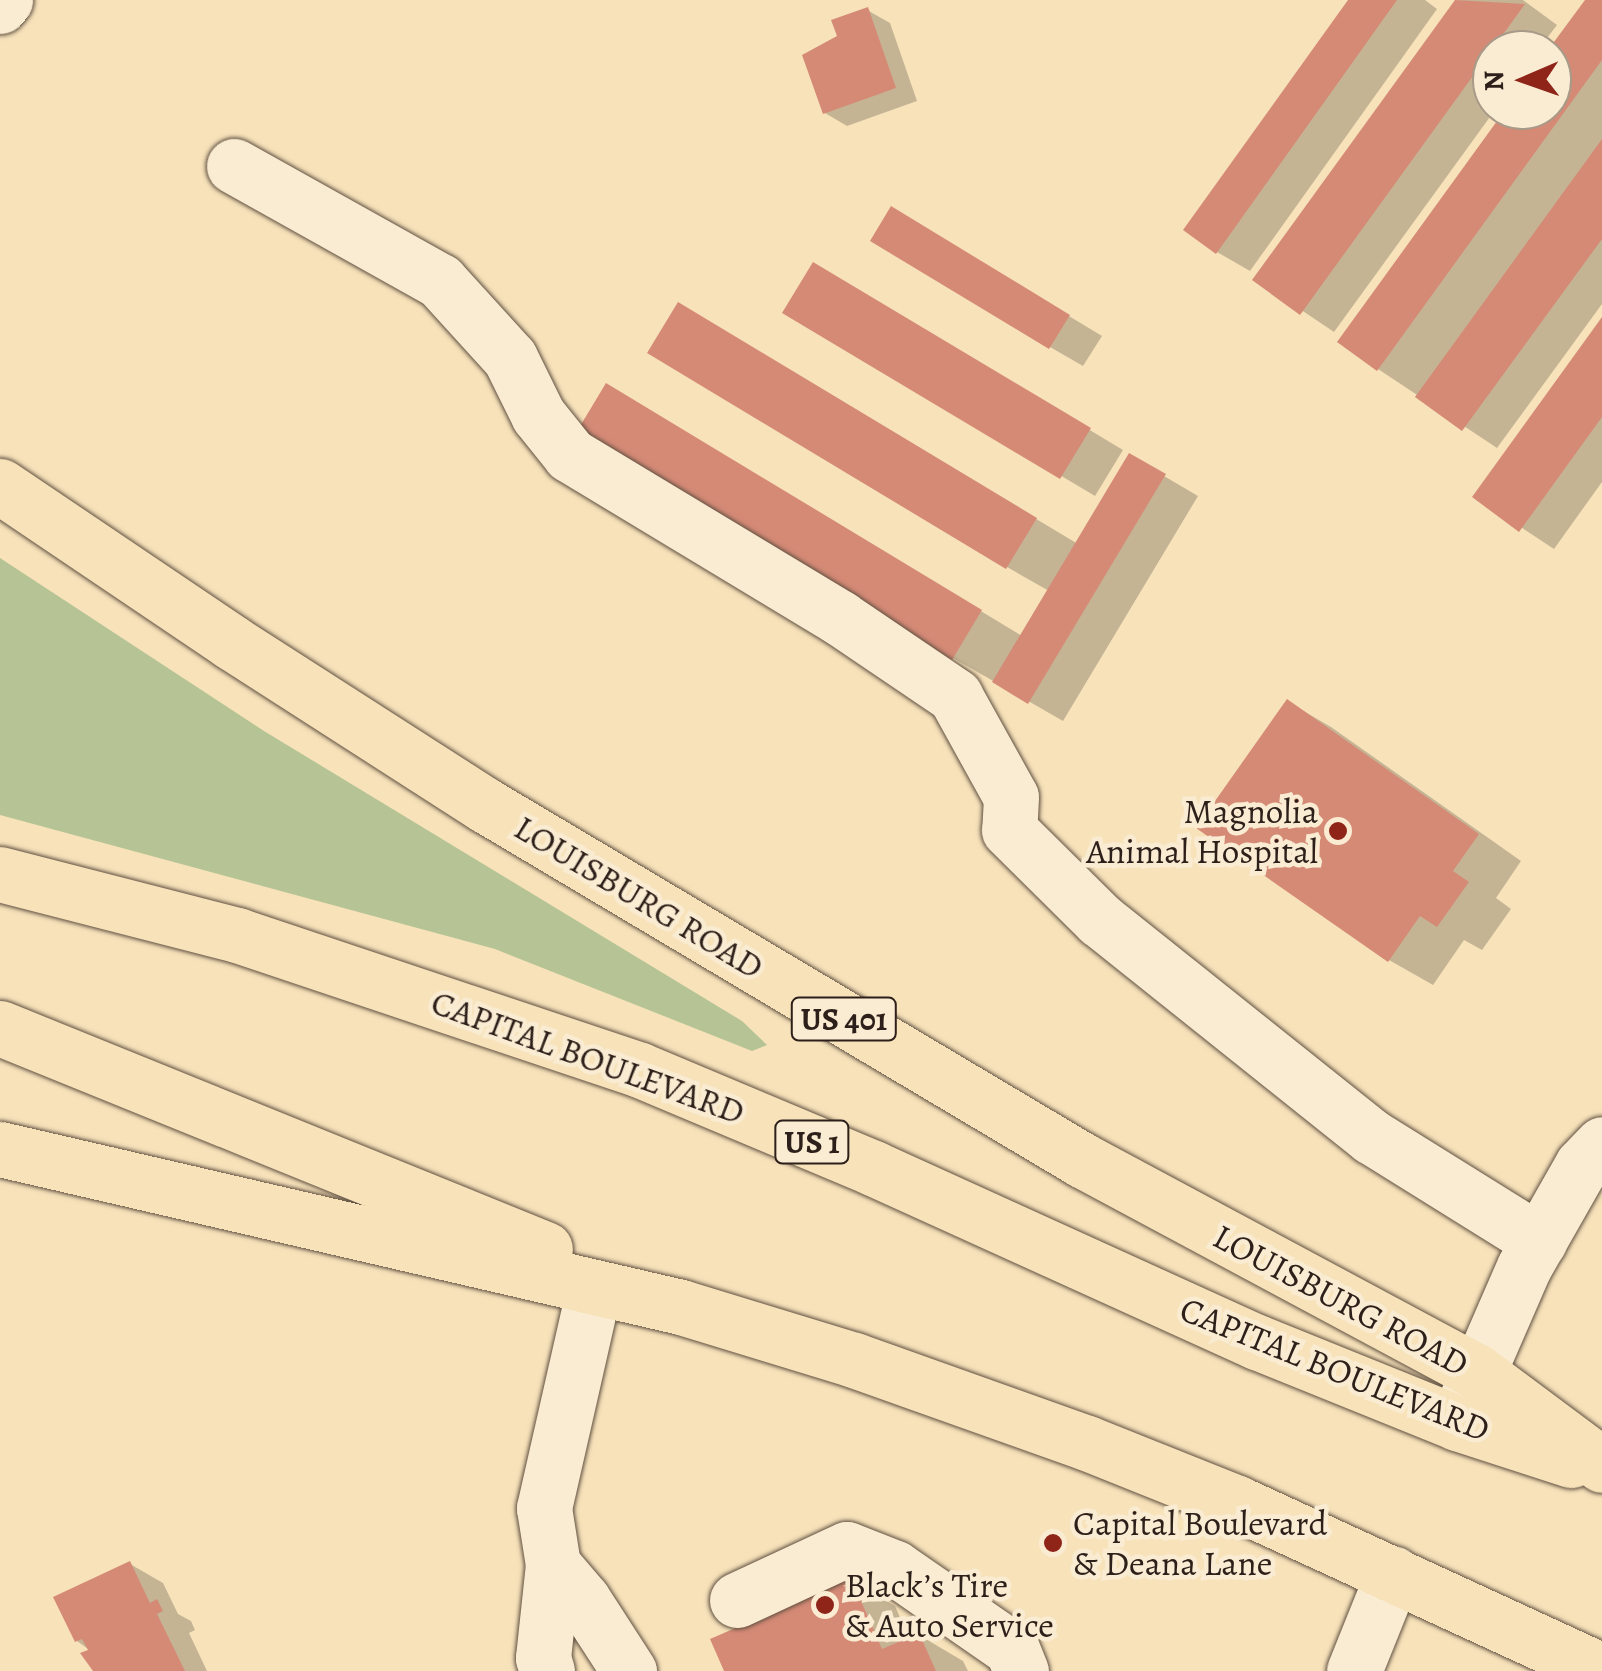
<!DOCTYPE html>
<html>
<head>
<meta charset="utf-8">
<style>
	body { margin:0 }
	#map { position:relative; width:1602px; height:1671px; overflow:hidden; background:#f7e2ba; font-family:Alegreya,serif }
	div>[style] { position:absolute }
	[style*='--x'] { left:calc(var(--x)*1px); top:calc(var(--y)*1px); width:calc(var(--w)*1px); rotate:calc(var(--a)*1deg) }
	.green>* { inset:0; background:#b6c495 }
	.shadow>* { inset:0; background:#0003 }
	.building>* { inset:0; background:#d58a76 }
	.roads { filter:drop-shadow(0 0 2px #605041) drop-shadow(0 0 2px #605041) }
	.minor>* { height:55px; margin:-27.5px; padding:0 27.5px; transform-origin:27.5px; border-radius:27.5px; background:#faecd2 }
	.highway>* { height:55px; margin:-27.5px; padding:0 27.5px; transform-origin:27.5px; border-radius:27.5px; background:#f7e2ba }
	.dots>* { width:28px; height:28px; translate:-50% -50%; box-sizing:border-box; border:5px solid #faecd2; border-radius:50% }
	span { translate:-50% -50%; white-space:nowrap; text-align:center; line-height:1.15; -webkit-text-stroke:9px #faecd2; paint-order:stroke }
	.shield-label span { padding:2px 8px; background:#faecd2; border:2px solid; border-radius:8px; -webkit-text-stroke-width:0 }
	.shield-label { font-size:32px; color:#2d1f19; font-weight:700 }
	.poi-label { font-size:35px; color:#2d1f19 }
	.right { translate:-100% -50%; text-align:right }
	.left { translate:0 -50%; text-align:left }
	.street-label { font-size:35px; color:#2d1f19 }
	.north { position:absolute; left:1472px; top:30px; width:100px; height:100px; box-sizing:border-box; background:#faecd2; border:2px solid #a89a88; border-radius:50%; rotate:268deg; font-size:28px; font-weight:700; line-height:40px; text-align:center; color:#2d1f19 }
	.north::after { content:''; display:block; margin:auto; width:35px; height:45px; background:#8f2418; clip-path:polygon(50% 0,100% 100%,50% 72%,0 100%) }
</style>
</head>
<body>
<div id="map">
	<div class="green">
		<div style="clip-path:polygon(0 558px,264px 731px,742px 1021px,767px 1045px,752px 1051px,495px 949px,0 815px)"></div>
	</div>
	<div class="shadow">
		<div style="clip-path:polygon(1351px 0,1425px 0,1437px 9px,1250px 271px,1217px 252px)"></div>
		<div style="clip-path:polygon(1458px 0,1523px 0,1557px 25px,1538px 50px,1492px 50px,1495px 110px,1334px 332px,1255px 279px)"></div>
		<div style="clip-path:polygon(1588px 0,1602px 0,1602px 304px,1497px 448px,1378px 369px,1508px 110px,1552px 110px,1551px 50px)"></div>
		<div style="clip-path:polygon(867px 10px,890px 23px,917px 101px,847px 126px,825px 113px,840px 37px)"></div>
		<div style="clip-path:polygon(925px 229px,1102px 336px,1083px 366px,1050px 347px)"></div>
		<div style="clip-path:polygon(847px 284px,1123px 450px,1095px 496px,786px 312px)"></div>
		<div style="clip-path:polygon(1602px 321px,1602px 482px,1554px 549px,1475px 497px)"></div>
		<div style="clip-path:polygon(722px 331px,1078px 544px,1130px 456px,1198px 496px,1063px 721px,953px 658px,650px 411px,1022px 636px,1049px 591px,1007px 567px)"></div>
		<div style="clip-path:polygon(1288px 702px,1331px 727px,1521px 861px,1496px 898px,1511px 909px,1482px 950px,1464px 940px,1433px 985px,1389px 960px)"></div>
		<div style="clip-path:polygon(130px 1564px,163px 1583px,178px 1614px,191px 1621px,195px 1630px,189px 1633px,207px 1671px,96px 1671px,91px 1651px,77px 1641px)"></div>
		<div style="clip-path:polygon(851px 1581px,895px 1606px,910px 1640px,919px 1635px,963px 1661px,968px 1671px,726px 1671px)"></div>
	</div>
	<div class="building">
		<div style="clip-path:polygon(1348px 0,1397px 0,1216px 254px,1183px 230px)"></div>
		<div style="clip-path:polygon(1455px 0,1525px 4px,1300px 315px,1252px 280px)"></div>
		<div style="clip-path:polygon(1585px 0,1602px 0,1602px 60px,1377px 371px,1337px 342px,1505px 110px,1552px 110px,1552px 50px,1548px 50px)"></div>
		<div style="clip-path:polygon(868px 7px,896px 88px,823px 114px,802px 55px,837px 36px,831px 20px)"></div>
		<div style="clip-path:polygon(1602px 139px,1602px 239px,1462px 431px,1415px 397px)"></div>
		<div style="clip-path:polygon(891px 206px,1070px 315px,1049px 349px,870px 241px)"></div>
		<div style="clip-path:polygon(813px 262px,1091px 428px,1060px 479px,782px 313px)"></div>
		<div style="clip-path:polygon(678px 302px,1037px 518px,1006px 569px,647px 353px)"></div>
		<div style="clip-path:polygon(1602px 317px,1602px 417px,1519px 532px,1472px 497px)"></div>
		<div style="clip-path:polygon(606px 383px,982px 610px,952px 660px,576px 433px)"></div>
		<div style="clip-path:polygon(1129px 453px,1166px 474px,1028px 704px,992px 682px)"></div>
		<div style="clip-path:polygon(1287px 699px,1479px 834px,1453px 871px,1469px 882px,1437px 927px,1420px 916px,1388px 962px,1196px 828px)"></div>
		<div style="clip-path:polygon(130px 1561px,150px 1603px,157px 1599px,163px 1611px,157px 1614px,185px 1671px,93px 1671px,80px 1653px,88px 1650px,82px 1639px,75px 1642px,53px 1597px)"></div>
		<div style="clip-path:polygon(851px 1578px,882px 1649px,919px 1633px,936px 1671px,724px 1671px,710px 1639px)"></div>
	</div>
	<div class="roads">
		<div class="minor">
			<div style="--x:0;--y:6;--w:8;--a:-50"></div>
			<div style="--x:234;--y:166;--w:236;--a:29.2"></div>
			<div style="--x:440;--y:281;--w:104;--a:47.7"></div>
			<div style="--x:510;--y:358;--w:64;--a:63.8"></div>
			<div style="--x:538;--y:415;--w:51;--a:51.3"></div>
			<div style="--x:570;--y:455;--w:315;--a:31.1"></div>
			<div style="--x:840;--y:618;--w:139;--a:34.1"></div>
			<div style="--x:955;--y:696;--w:115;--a:61"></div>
			<div style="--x:1011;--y:797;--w:33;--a:93"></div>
			<div style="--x:1009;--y:830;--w:128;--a:44.7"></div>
			<div style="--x:1100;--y:920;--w:348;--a:38.6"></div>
			<div style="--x:1372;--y:1137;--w:197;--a:31.9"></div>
			<div style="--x:594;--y:1288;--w:226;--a:102.8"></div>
			<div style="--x:544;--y:1508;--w:58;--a:81"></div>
			<div style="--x:553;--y:1565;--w:46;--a:49.4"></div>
			<div style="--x:583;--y:1600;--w:85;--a:57.1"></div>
			<div style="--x:1460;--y:1414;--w:160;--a:-66.5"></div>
			<div style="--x:1524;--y:1267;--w:117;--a:-60.4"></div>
			<div style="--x:1582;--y:1165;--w:29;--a:-46"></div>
			<div style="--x:737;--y:1600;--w:121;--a:-24.9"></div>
			<div style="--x:847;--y:1549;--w:52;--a:21.6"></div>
			<div style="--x:895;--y:1568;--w:142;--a:34.7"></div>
			<div style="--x:1012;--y:1649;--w:24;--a:68"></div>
			<div style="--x:547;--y:1671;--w:14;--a:-107"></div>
			<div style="--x:543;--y:1658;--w:94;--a:-83.9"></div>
			<div style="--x:1354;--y:1671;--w:105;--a:-68.1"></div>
		</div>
		<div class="highway">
			<div style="--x:0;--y:486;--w:279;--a:34"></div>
			<div style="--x:231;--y:642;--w:302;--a:32.7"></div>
			<div style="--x:485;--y:805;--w:695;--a:30.74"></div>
			<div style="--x:1082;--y:1160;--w:447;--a:28.2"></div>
			<div style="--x:1476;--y:1371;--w:157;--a:36.7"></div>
			<div style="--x:0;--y:874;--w:245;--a:14.4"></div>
			<div style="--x:237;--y:935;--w:425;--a:18.5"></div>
			<div style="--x:640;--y:1070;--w:253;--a:22.8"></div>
			<div style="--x:873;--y:1168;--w:422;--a:24.4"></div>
			<div style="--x:1257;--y:1342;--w:216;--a:22"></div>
			<div style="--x:1457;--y:1423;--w:120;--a:18"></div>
			<div style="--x:0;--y:1028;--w:588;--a:22.07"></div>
			<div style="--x:0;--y:1149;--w:699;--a:13.06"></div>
			<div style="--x:681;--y:1307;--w:181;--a:17"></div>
			<div style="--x:854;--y:1360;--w:247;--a:19.6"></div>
			<div style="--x:1087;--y:1443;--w:162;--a:21.8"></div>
			<div style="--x:1237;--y:1503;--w:402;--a:24.7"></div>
		</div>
	</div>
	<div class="dots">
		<div style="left:1338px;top:831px;background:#8f2418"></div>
		<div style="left:1053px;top:1543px;background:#8f2418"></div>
		<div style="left:825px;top:1605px;background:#8f2418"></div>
	</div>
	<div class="shield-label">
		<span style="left:844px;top:1019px">US 401</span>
		<span style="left:812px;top:1142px">US 1</span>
	</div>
	<div class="poi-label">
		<span class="right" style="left:1318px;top:831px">Magnolia<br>Animal Hospital</span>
		<span class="left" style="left:1073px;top:1543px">Capital Boulevard<br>&amp; Deana Lane</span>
		<span class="left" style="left:845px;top:1605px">Black’s Tire<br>&amp; Auto Service</span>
	</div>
	<div class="street-label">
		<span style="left:639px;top:897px;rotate:31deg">LOUISBURG ROAD</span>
		<span style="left:588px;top:1057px;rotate:20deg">CAPITAL BOULEVARD</span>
		<span style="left:1341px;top:1300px;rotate:28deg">LOUISBURG ROAD</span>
		<span style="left:1335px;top:1369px;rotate:22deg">CAPITAL BOULEVARD</span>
	</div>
	<div class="north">N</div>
</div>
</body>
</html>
